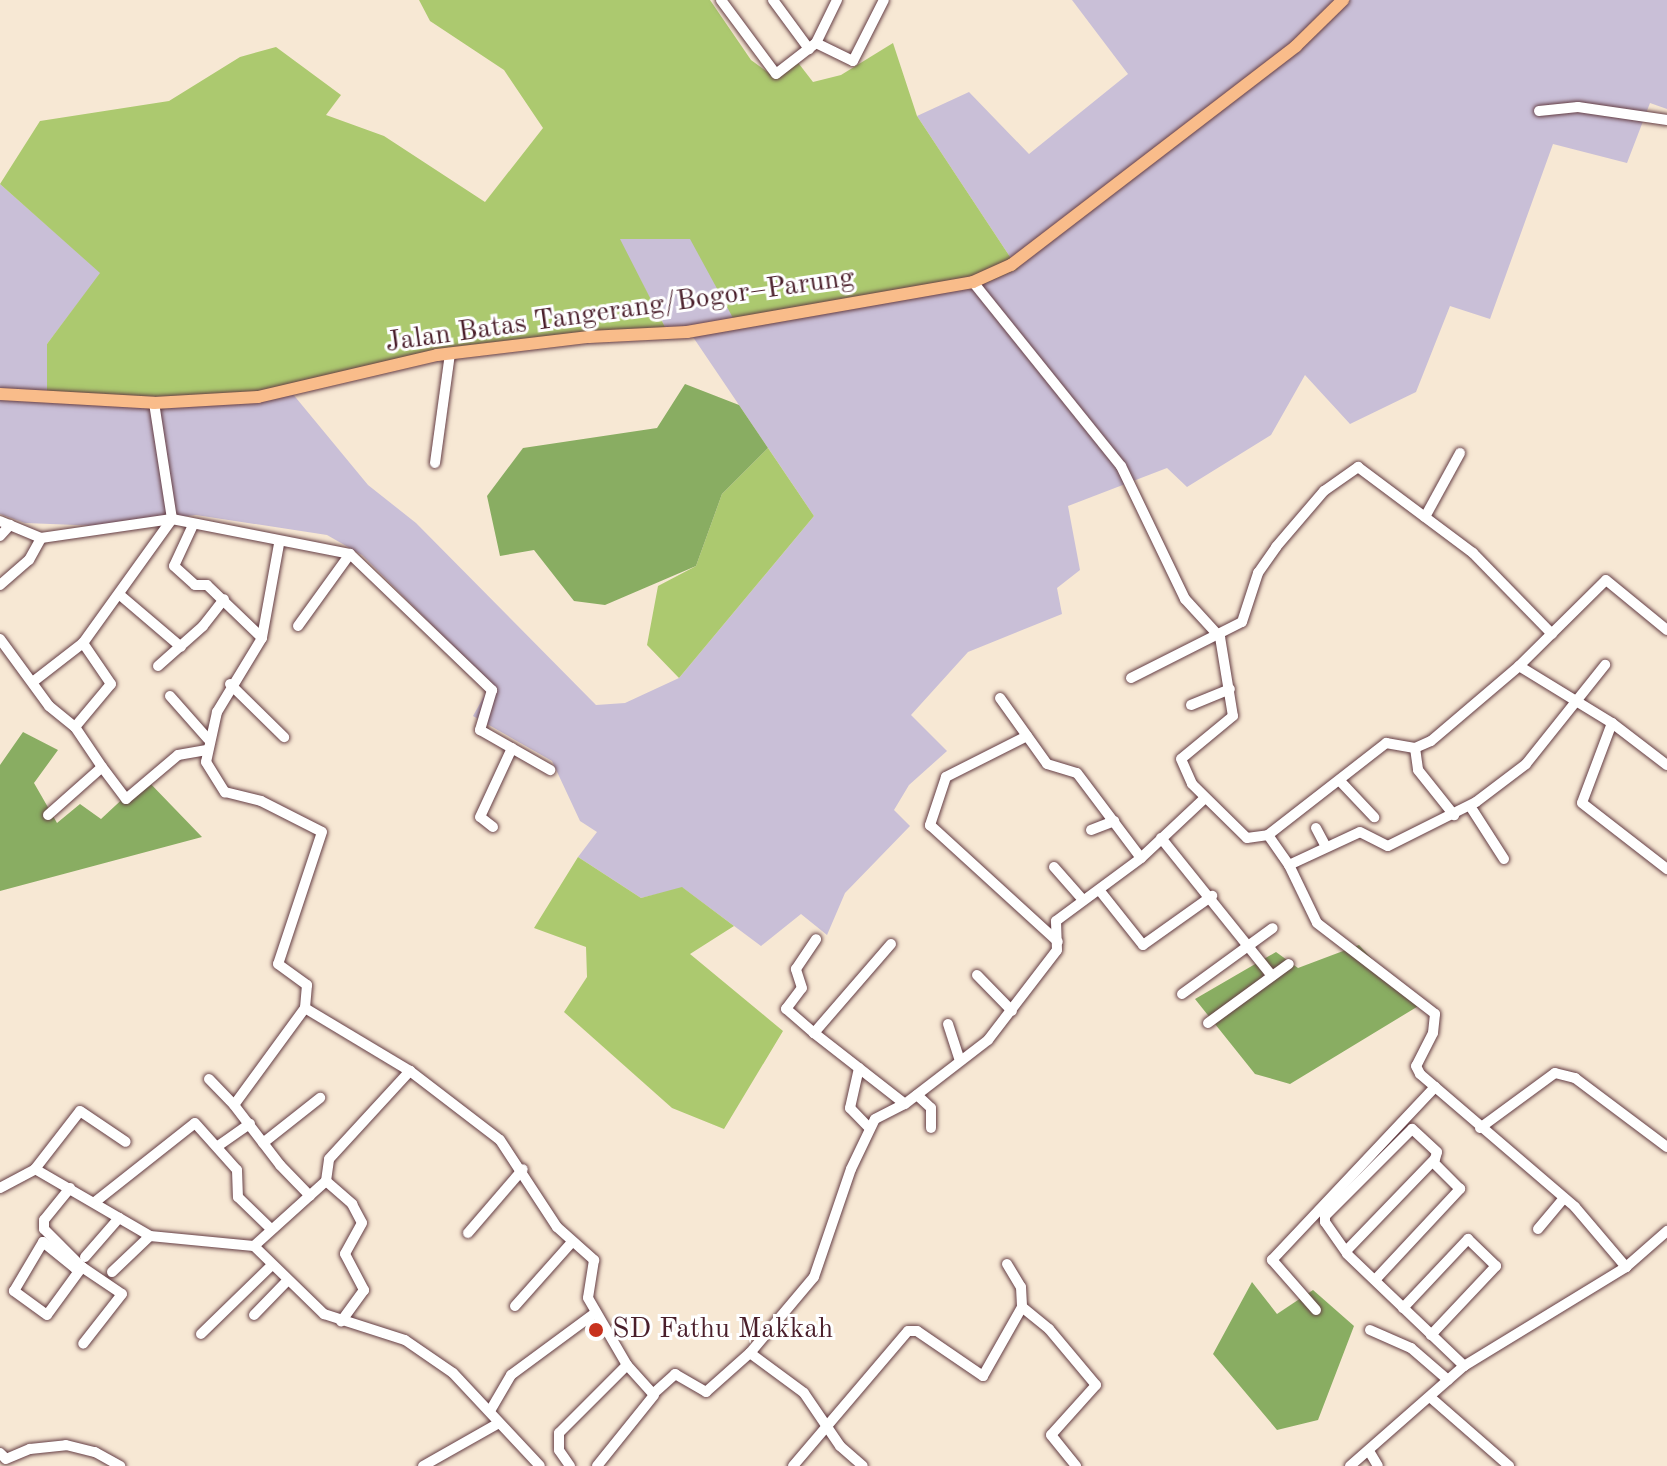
<!DOCTYPE html>
<html>
<head>
<meta charset="utf-8">
<style>
	body { margin:0 }
	#map { position:relative; width:1667px; height:1466px; overflow:hidden; background:#f7e8d4; font-family:"Old Standard TT",serif }
	div>[style] { position:absolute }
	[style*='--x'] { left:calc(var(--x)*1px); top:calc(var(--y)*1px); width:calc(var(--w)*1px); rotate:calc(var(--a)*1deg) }
	.industrial>* { inset:0; background:#c9bfd7 }
	.green>* { inset:0; background:#acc96f }
	.forest>* { inset:0; background:#89ad62 }
	.roads { filter:drop-shadow(0 0 2px #643d44) drop-shadow(0 0 2px #643d44) }
	.minor>* { height:10px; margin:-5px; padding:0 5px; transform-origin:5px; border-radius:5px; background:#fff }
	.major>* { height:12px; margin:-6px; padding:0 6px; transform-origin:6px; border-radius:6px; background:#f9bc8a }
	.dots>* { width:22px; height:22px; translate:-50% -50%; box-sizing:border-box; border:4px solid #fff; border-radius:50% }
	span { translate:-50% -50%; white-space:nowrap; text-align:center; line-height:1.15; -webkit-text-stroke:6px #fff; paint-order:stroke }
	.street-label { font-size:28px; color:#4a1f2b }
	.poi-label { font-size:28px; color:#4a1f2b }
	.left { translate:0 -50%; text-align:left }
</style>
</head>
<body>
<div id="map">
	<div class="industrial">
		<div style="clip-path:polygon(1072px 0,1667px 0,1667px 109px,1650px 103px,1627px 163px,1553px 144px,1490px 319px,1450px 306px,1416px 392px,1350px 424px,1305px 375px,1271px 435px,1187px 487px,1167px 468px,1068px 506px,1080px 570px,1057px 588px,1062px 614px,968px 652px,911px 715px,947px 751px,909px 785px,894px 810px,910px 826px,845px 893px,827px 935px,801px 914px,761px 946px,683px 888px,641px 898px,578px 857px,597px 832px,580px 821px,552px 761px,473px 716px,491px 684px,362px 555px,327px 535px,196px 515px,102px 526px,25px 523px,0 514px,0 184px,101px 273px,47px 344px,292px 393px,368px 485px,416px 523px,596px 705px,625px 703px,679px 678px,814px 516px,693px 337px,666px 329px,619px 239px,690px 239px,1018px 269px,917px 116px,969px 92px,1029px 154px,1128px 74px)"></div>
	</div>
	<div class="green">
		<div style="clip-path:polygon(419px 0,710px 0,751px 60px,773px 76px,796px 60px,813px 82px,841px 75px,893px 43px,917px 116px,1018px 269px,979px 286px,739px 329px,690px 239px,620px 239px,666px 329px,394px 361px,211px 404px,47px 400px,47px 344px,100px 273px,0 184px,40px 121px,169px 101px,240px 57px,276px 47px,341px 95px,326px 115px,384px 136px,485px 202px,543px 128px,504px 70px,430px 21px)"></div>
		<div style="clip-path:polygon(768px 448px,814px 516px,679px 678px,647px 645px,658px 586px,696px 566px,722px 494px)"></div>
		<div style="clip-path:polygon(578px 857px,641px 898px,682px 887px,734px 926px,690px 954px,783px 1031px,724px 1129px,672px 1108px,564px 1012px,587px 977px,586px 947px,534px 928px)"></div>
	</div>
	<div class="forest">
		<div style="clip-path:polygon(685px 384px,739px 405px,768px 448px,722px 494px,696px 566px,605px 605px,574px 601px,534px 550px,500px 556px,487px 496px,523px 448px,657px 428px)"></div>
		<div style="clip-path:polygon(23px 732px,58px 750px,34px 783px,57px 823px,80px 804px,101px 819px,145px 778px,202px 837px,0 891px,0 765px)"></div>
		<div style="clip-path:polygon(1359px 945px,1387px 975px,1425px 1002px,1290px 1084px,1255px 1074px,1195px 999px,1276px 952px,1298px 968px)"></div>
		<div style="clip-path:polygon(1252px 1282px,1277px 1314px,1313px 1290px,1354px 1326px,1318px 1420px,1277px 1430px,1213px 1354px)"></div>
	</div>
	<div class="roads">
		<div class="minor">
			<div style="--x:721;--y:0;--w:92;--a:53.4"></div>
			<div style="--x:776;--y:74;--w:51;--a:-37.8"></div>
			<div style="--x:816;--y:43;--w:41;--a:25.9"></div>
			<div style="--x:853;--y:61;--w:68;--a:-63.1"></div>
			<div style="--x:773;--y:0;--w:61;--a:53.7"></div>
			<div style="--x:816;--y:43;--w:48;--a:-64"></div>
			<div style="--x:1539;--y:111;--w:39;--a:-6"></div>
			<div style="--x:1578;--y:107;--w:90;--a:8.3"></div>
			<div style="--x:973;--y:282;--w:236;--a:51.2"></div>
			<div style="--x:1121;--y:466;--w:148;--a:64.3"></div>
			<div style="--x:1185;--y:599;--w:52;--a:47.4"></div>
			<div style="--x:1220;--y:637;--w:80;--a:80.7"></div>
			<div style="--x:1233;--y:716;--w:67;--a:140.4"></div>
			<div style="--x:1181;--y:759;--w:27;--a:66"></div>
			<div style="--x:1192;--y:784;--w:77;--a:44.5"></div>
			<div style="--x:1247;--y:838;--w:21;--a:-8"></div>
			<div style="--x:1268;--y:835;--w:150;--a:-37.9"></div>
			<div style="--x:1386;--y:743;--w:29;--a:10"></div>
			<div style="--x:1415;--y:748;--w:17;--a:-24"></div>
			<div style="--x:1431;--y:741;--w:116;--a:-40.4"></div>
			<div style="--x:1519;--y:666;--w:122;--a:-44.7"></div>
			<div style="--x:1606;--y:580;--w:79;--a:39.3"></div>
			<div style="--x:435;--y:463;--w:111;--a:-82.2"></div>
			<div style="--x:1425;--y:517;--w:73;--a:-61.3"></div>
			<div style="--x:0;--y:521;--w:44;--a:22.5"></div>
			<div style="--x:41;--y:538;--w:132;--a:-8.3"></div>
			<div style="--x:172;--y:519;--w:181;--a:11.1"></div>
			<div style="--x:350;--y:554;--w:197;--a:43.8"></div>
			<div style="--x:492;--y:690;--w:42;--a:106.7"></div>
			<div style="--x:480;--y:730;--w:81;--a:29.7"></div>
			<div style="--x:193;--y:525;--w:45;--a:114.9"></div>
			<div style="--x:174;--y:566;--w:28;--a:42"></div>
			<div style="--x:195;--y:585;--w:12;--a:0"></div>
			<div style="--x:207;--y:585;--w:76;--a:43.9"></div>
			<div style="--x:0;--y:536;--w:15;--a:-48"></div>
			<div style="--x:279;--y:544;--w:96;--a:100.3"></div>
			<div style="--x:262;--y:638;--w:87;--a:121.3"></div>
			<div style="--x:217;--y:712;--w:51;--a:102.4"></div>
			<div style="--x:206;--y:762;--w:36;--a:58"></div>
			<div style="--x:225;--y:792;--w:37;--a:14"></div>
			<div style="--x:261;--y:801;--w:68;--a:26.9"></div>
			<div style="--x:322;--y:832;--w:139;--a:108.4"></div>
			<div style="--x:278;--y:964;--w:36;--a:36"></div>
			<div style="--x:307;--y:985;--w:23;--a:95"></div>
			<div style="--x:305;--y:1008;--w:120;--a:126.2"></div>
			<div style="--x:234;--y:1105;--w:76;--a:52.5"></div>
			<div style="--x:280;--y:1165;--w:43;--a:45.9"></div>
			<div style="--x:0;--y:585;--w:38;--a:-41"></div>
			<div style="--x:29;--y:560;--w:25;--a:-61"></div>
			<div style="--x:120;--y:595;--w:80;--a:40.4"></div>
			<div style="--x:298;--y:626;--w:89;--a:-54.2"></div>
			<div style="--x:0;--y:639;--w:83;--a:53.8"></div>
			<div style="--x:49;--y:706;--w:33;--a:39"></div>
			<div style="--x:158;--y:666;--w:60;--a:-41.6"></div>
			<div style="--x:203;--y:626;--w:34;--a:-52"></div>
			<div style="--x:1519;--y:666;--w:109;--a:31.5"></div>
			<div style="--x:1612;--y:723;--w:69;--a:37.4"></div>
			<div style="--x:1131;--y:678;--w:124;--a:-26.8"></div>
			<div style="--x:1242;--y:622;--w:52;--a:-71.9"></div>
			<div style="--x:1258;--y:573;--w:32;--a:-55"></div>
			<div style="--x:1276;--y:547;--w:74;--a:-49.4"></div>
			<div style="--x:1324;--y:491;--w:42;--a:-35.2"></div>
			<div style="--x:1358;--y:467;--w:144;--a:36.8"></div>
			<div style="--x:1473;--y:553;--w:113;--a:45.7"></div>
			<div style="--x:34;--y:681;--w:62;--a:-37.8"></div>
			<div style="--x:83;--y:643;--w:153;--a:-54.3"></div>
			<div style="--x:172;--y:519;--w:117;--a:-98.8"></div>
			<div style="--x:230;--y:684;--w:76;--a:44.5"></div>
			<div style="--x:170;--y:696;--w:57;--a:48.5"></div>
			<div style="--x:1000;--y:698;--w:81;--a:54.5"></div>
			<div style="--x:1047;--y:764;--w:31;--a:17"></div>
			<div style="--x:1077;--y:773;--w:106;--a:53"></div>
			<div style="--x:1191;--y:705;--w:42;--a:-22.3"></div>
			<div style="--x:1612;--y:723;--w:85;--a:110.6"></div>
			<div style="--x:1582;--y:803;--w:108;--a:37.8"></div>
			<div style="--x:1027;--y:736;--w:91;--a:153.2"></div>
			<div style="--x:946;--y:777;--w:51;--a:108.4"></div>
			<div style="--x:930;--y:825;--w:173;--a:42.4"></div>
			<div style="--x:1415;--y:748;--w:22;--a:82"></div>
			<div style="--x:1418;--y:770;--w:58;--a:51.3"></div>
			<div style="--x:102;--y:767;--w:40;--a:53"></div>
			<div style="--x:126;--y:799;--w:68;--a:-40.2"></div>
			<div style="--x:178;--y:755;--w:29;--a:-10"></div>
			<div style="--x:1340;--y:781;--w:50;--a:46.6"></div>
			<div style="--x:1470;--y:806;--w:63;--a:57.3"></div>
			<div style="--x:48;--y:815;--w:72;--a:-41.6"></div>
			<div style="--x:102;--y:767;--w:48;--a:-124"></div>
			<div style="--x:75;--y:727;--w:56;--a:-50.1"></div>
			<div style="--x:111;--y:684;--w:50;--a:-124.3"></div>
			<div style="--x:493;--y:827;--w:16;--a:-142"></div>
			<div style="--x:480;--y:817;--w:76;--a:-65.1"></div>
			<div style="--x:1316;--y:828;--w:21;--a:62"></div>
			<div style="--x:1091;--y:830;--w:25;--a:-21"></div>
			<div style="--x:1268;--y:835;--w:37;--a:55"></div>
			<div style="--x:1289;--y:865;--w:64;--a:64.2"></div>
			<div style="--x:1317;--y:923;--w:149;--a:37.6"></div>
			<div style="--x:1435;--y:1014;--w:19;--a:96"></div>
			<div style="--x:1433;--y:1033;--w:37;--a:117"></div>
			<div style="--x:1416;--y:1066;--w:9;--a:63"></div>
			<div style="--x:1420;--y:1074;--w:204;--a:40.6"></div>
			<div style="--x:1575;--y:1207;--w:79;--a:49.6"></div>
			<div style="--x:1161;--y:838;--w:177;--a:51.2"></div>
			<div style="--x:1289;--y:865;--w:78;--a:-24.9"></div>
			<div style="--x:1360;--y:832;--w:31;--a:27"></div>
			<div style="--x:1388;--y:846;--w:98;--a:-26.6"></div>
			<div style="--x:1476;--y:802;--w:63;--a:-37.2"></div>
			<div style="--x:1526;--y:764;--w:127;--a:-51.4"></div>
			<div style="--x:1054;--y:867;--w:44;--a:48.7"></div>
			<div style="--x:1100;--y:891;--w:69;--a:51.5"></div>
			<div style="--x:1143;--y:945;--w:85;--a:-35.4"></div>
			<div style="--x:891;--y:944;--w:118;--a:130.9"></div>
			<div style="--x:814;--y:1033;--w:115;--a:38"></div>
			<div style="--x:977;--y:975;--w:50;--a:45.8"></div>
			<div style="--x:1182;--y:994;--w:112;--a:-36"></div>
			<div style="--x:305;--y:1008;--w:122;--a:31"></div>
			<div style="--x:1208;--y:1023;--w:100;--a:-36.1"></div>
			<div style="--x:948;--y:1024;--w:38;--a:72"></div>
			<div style="--x:814;--y:1033;--w:37;--a:-139"></div>
			<div style="--x:786;--y:1009;--w:26;--a:-53"></div>
			<div style="--x:802;--y:988;--w:20;--a:-108"></div>
			<div style="--x:796;--y:969;--w:36;--a:-56"></div>
			<div style="--x:859;--y:1068;--w:41;--a:102.7"></div>
			<div style="--x:850;--y:1108;--w:28;--a:46"></div>
			<div style="--x:209;--y:1079;--w:36;--a:46"></div>
			<div style="--x:917;--y:1095;--w:19;--a:43"></div>
			<div style="--x:931;--y:1108;--w:20;--a:90"></div>
			<div style="--x:1480;--y:1128;--w:93;--a:-36.3"></div>
			<div style="--x:1555;--y:1073;--w:21;--a:14"></div>
			<div style="--x:1575;--y:1078;--w:115;--a:36.9"></div>
			<div style="--x:263;--y:1143;--w:73;--a:-38.3"></div>
			<div style="--x:218;--y:1146;--w:39;--a:-35"></div>
			<div style="--x:35;--y:1169;--w:73;--a:-52.2"></div>
			<div style="--x:80;--y:1111;--w:55;--a:34"></div>
			<div style="--x:326;--y:1181;--w:35;--a:41"></div>
			<div style="--x:352;--y:1204;--w:21;--a:62"></div>
			<div style="--x:362;--y:1223;--w:35;--a:119"></div>
			<div style="--x:345;--y:1254;--w:41;--a:62.2"></div>
			<div style="--x:364;--y:1290;--w:39;--a:126"></div>
			<div style="--x:0;--y:1188;--w:40;--a:-28"></div>
			<div style="--x:35;--y:1169;--w:133;--a:30.2"></div>
			<div style="--x:150;--y:1236;--w:104;--a:5.5"></div>
			<div style="--x:254;--y:1246;--w:98;--a:44.2"></div>
			<div style="--x:324;--y:1314;--w:85;--a:17.8"></div>
			<div style="--x:405;--y:1340;--w:58;--a:34.5"></div>
			<div style="--x:453;--y:1373;--w:127;--a:46.9"></div>
			<div style="--x:70;--y:1188;--w:41;--a:129.1"></div>
			<div style="--x:44;--y:1220;--w:9;--a:90"></div>
			<div style="--x:44;--y:1229;--w:54;--a:45"></div>
			<div style="--x:82;--y:1267;--w:48;--a:34"></div>
			<div style="--x:122;--y:1294;--w:63;--a:128"></div>
			<div style="--x:95;--y:1202;--w:127;--a:-38.3"></div>
			<div style="--x:195;--y:1123;--w:63;--a:48.2"></div>
			<div style="--x:237;--y:1170;--w:27;--a:88"></div>
			<div style="--x:238;--y:1197;--w:46;--a:44.1"></div>
			<div style="--x:1538;--y:1229;--w:40;--a:-50"></div>
			<div style="--x:468;--y:1233;--w:84;--a:-49.3"></div>
			<div style="--x:43;--y:1242;--w:41;--a:39.1"></div>
			<div style="--x:75;--y:1268;--w:7;--a:-8"></div>
			<div style="--x:82;--y:1267;--w:59;--a:126.1"></div>
			<div style="--x:47;--y:1315;--w:41;--a:-144"></div>
			<div style="--x:14;--y:1291;--w:57;--a:-59.4"></div>
			<div style="--x:254;--y:1246;--w:97;--a:-42.1"></div>
			<div style="--x:326;--y:1181;--w:22;--a:-82"></div>
			<div style="--x:329;--y:1159;--w:120;--a:-47.4"></div>
			<div style="--x:410;--y:1071;--w:113;--a:37.5"></div>
			<div style="--x:500;--y:1140;--w:104;--a:56.8"></div>
			<div style="--x:557;--y:1227;--w:50;--a:41.7"></div>
			<div style="--x:594;--y:1260;--w:38;--a:99"></div>
			<div style="--x:588;--y:1298;--w:78;--a:59.8"></div>
			<div style="--x:627;--y:1365;--w:39;--a:48"></div>
			<div style="--x:653;--y:1394;--w:30;--a:-42"></div>
			<div style="--x:675;--y:1374;--w:36;--a:30"></div>
			<div style="--x:706;--y:1392;--w:59;--a:-41.6"></div>
			<div style="--x:750;--y:1353;--w:67;--a:36.5"></div>
			<div style="--x:804;--y:1393;--w:64;--a:55.8"></div>
			<div style="--x:840;--y:1446;--w:30;--a:41"></div>
			<div style="--x:1348;--y:1249;--w:125;--a:-46"></div>
			<div style="--x:1435;--y:1159;--w:7;--a:-74"></div>
			<div style="--x:1437;--y:1152;--w:34;--a:-137"></div>
			<div style="--x:1412;--y:1129;--w:123;--a:135"></div>
			<div style="--x:1325;--y:1216;--w:6;--a:90"></div>
			<div style="--x:1325;--y:1222;--w:39;--a:55"></div>
			<div style="--x:1347;--y:1254;--w:162;--a:43.7"></div>
			<div style="--x:85;--y:1257;--w:52;--a:-48.9"></div>
			<div style="--x:1007;--y:1264;--w:27;--a:59"></div>
			<div style="--x:1021;--y:1287;--w:20;--a:87"></div>
			<div style="--x:1022;--y:1307;--w:35;--a:39"></div>
			<div style="--x:1049;--y:1329;--w:73;--a:50"></div>
			<div style="--x:1096;--y:1385;--w:67;--a:132"></div>
			<div style="--x:1051;--y:1435;--w:40;--a:51"></div>
			<div style="--x:112;--y:1272;--w:52;--a:-43.5"></div>
			<div style="--x:1375;--y:1280;--w:125;--a:-47"></div>
			<div style="--x:1460;--y:1189;--w:38;--a:-135"></div>
			<div style="--x:515;--y:1306;--w:86;--a:-48.3"></div>
			<div style="--x:1403;--y:1308;--w:95;--a:-46.7"></div>
			<div style="--x:1468;--y:1239;--w:39;--a:44"></div>
			<div style="--x:1496;--y:1266;--w:95;--a:133.3"></div>
			<div style="--x:1316;--y:1310;--w:67;--a:-131.3"></div>
			<div style="--x:1272;--y:1260;--w:238;--a:-46.7"></div>
			<div style="--x:254;--y:1315;--w:47;--a:-45.9"></div>
			<div style="--x:1370;--y:1330;--w:45;--a:23.7"></div>
			<div style="--x:1411;--y:1348;--w:49;--a:40.9"></div>
			<div style="--x:201;--y:1334;--w:99;--a:-44.2"></div>
			<div style="--x:750;--y:1353;--w:99;--a:-49.9"></div>
			<div style="--x:814;--y:1277;--w:114;--a:-71.1"></div>
			<div style="--x:851;--y:1169;--w:55;--a:-64.4"></div>
			<div style="--x:875;--y:1119;--w:34;--a:-27"></div>
			<div style="--x:905;--y:1104;--w:105;--a:-37.6"></div>
			<div style="--x:988;--y:1040;--w:113;--a:-52.5"></div>
			<div style="--x:1057;--y:950;--w:29;--a:-92"></div>
			<div style="--x:1056;--y:921;--w:106;--a:-36.5"></div>
			<div style="--x:1141;--y:858;--w:88;--a:-43.2"></div>
			<div style="--x:1430;--y:1397;--w:105;--a:41.1"></div>
			<div style="--x:490;--y:1411;--w:42;--a:-59.7"></div>
			<div style="--x:511;--y:1375;--w:104;--a:-36.4"></div>
			<div style="--x:1369;--y:1451;--w:17;--a:59"></div>
			<div style="--x:0;--y:1453;--w:8;--a:45"></div>
			<div style="--x:6;--y:1459;--w:26;--a:-23"></div>
			<div style="--x:30;--y:1449;--w:36;--a:-6"></div>
			<div style="--x:66;--y:1445;--w:30;--a:14"></div>
			<div style="--x:95;--y:1452;--w:29;--a:29"></div>
			<div style="--x:423;--y:1466;--w:87;--a:-29.5"></div>
			<div style="--x:570;--y:1466;--w:19;--a:-125"></div>
			<div style="--x:559;--y:1450;--w:17;--a:-90"></div>
			<div style="--x:559;--y:1433;--w:96;--a:-45"></div>
			<div style="--x:597;--y:1466;--w:91;--a:-51.2"></div>
			<div style="--x:793;--y:1466;--w:177;--a:-49.6"></div>
			<div style="--x:908;--y:1331;--w:9;--a:0"></div>
			<div style="--x:917;--y:1331;--w:80;--a:34.3"></div>
			<div style="--x:983;--y:1376;--w:79;--a:-60.5"></div>
			<div style="--x:1350;--y:1466;--w:152;--a:-41.3"></div>
			<div style="--x:1464;--y:1366;--w:190;--a:-31.4"></div>
			<div style="--x:1626;--y:1267;--w:55;--a:-41.3"></div>
		</div>
		<div class="major">
			<div style="--x:0;--y:394;--w:154;--a:3.3"></div>
			<div style="--x:154;--y:403;--w:104;--a:-3.3"></div>
			<div style="--x:258;--y:397;--w:184;--a:-13.2"></div>
			<div style="--x:437;--y:355;--w:153;--a:-6.8"></div>
			<div style="--x:589;--y:337;--w:98;--a:-2.9"></div>
			<div style="--x:687;--y:332;--w:290;--a:-9.9"></div>
			<div style="--x:973;--y:282;--w:42;--a:-24.1"></div>
			<div style="--x:1011;--y:265;--w:359;--a:-37.5"></div>
			<div style="--x:1296;--y:46;--w:66;--a:-44.4"></div>
		</div>
	</div>
	<div class="dots">
		<div style="left:596px;top:1330px;background:#c8321e"></div>
	</div>
	<div class="street-label">
		<span style="left:620px;top:311px;rotate:-8deg">Jalan Batas Tangerang/Bogor–Parung</span>
	</div>
	<div class="poi-label">
		<span class="left" style="left:612px;top:1330px">SD Fathu Makkah</span>
	</div>
</div>
</body>
</html>
